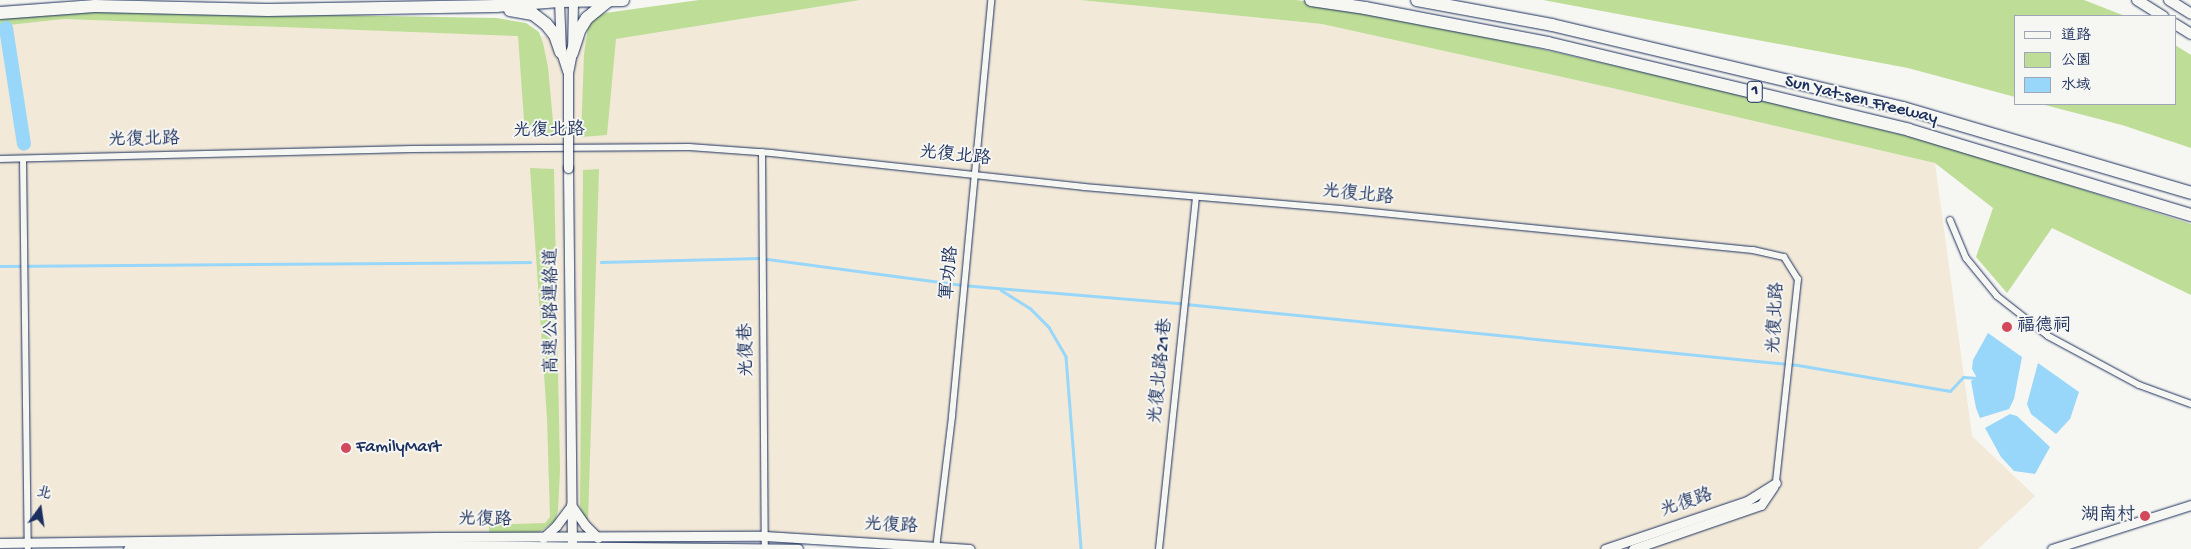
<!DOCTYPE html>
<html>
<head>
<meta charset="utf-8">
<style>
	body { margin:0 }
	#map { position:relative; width:2191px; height:549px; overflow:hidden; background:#f6f6f2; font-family:"Gochi Hand","LXGW WenKai TC",sans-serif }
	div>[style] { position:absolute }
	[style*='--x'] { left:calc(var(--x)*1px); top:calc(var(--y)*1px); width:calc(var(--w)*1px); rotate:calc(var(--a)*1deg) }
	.built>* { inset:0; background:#f2e9d8 }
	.green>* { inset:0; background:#bedd96 }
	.water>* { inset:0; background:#98d7f9 }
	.stream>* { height:2.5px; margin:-1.25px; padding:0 1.25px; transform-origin:1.25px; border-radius:1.25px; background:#98d7f9 }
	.river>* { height:14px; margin:-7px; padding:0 7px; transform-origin:7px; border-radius:7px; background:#98d7f9 }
	.roads { filter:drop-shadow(0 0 1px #1b2f5e) drop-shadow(0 0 1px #1b2f5e) }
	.street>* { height:6px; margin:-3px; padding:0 3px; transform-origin:3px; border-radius:3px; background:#f6f6f2 }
	.secondary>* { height:9px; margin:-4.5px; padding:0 4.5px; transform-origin:4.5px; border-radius:4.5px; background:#f6f6f2 }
	.primary>* { height:10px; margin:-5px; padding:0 5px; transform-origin:5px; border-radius:5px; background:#f6f6f2 }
	.highway>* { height:12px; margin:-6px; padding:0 6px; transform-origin:6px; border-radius:6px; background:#f6f6f2 }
	.bridges { filter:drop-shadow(0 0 1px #1b2f5e) drop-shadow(0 0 1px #1b2f5e) }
	.secondary-bridge>* { height:9px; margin:-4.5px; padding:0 4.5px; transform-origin:4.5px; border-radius:4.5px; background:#f6f6f2 }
	.dots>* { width:14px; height:14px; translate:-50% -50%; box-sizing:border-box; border:2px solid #f6f6f2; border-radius:50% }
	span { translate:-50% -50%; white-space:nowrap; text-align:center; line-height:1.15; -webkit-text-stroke:4px #f6f6f2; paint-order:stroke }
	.shield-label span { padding:1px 4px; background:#f6f6f2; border:1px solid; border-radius:4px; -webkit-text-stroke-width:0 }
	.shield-label { font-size:16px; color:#1b2f5e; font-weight:700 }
	.street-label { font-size:18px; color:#1b2f5e }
	.poi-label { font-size:18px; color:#1b2f5e }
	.left { translate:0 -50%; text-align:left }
	.right { translate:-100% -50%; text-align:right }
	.legend { position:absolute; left:2014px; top:15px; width:162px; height:90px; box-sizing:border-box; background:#f6f6f2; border:1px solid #9ea6b7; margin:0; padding:6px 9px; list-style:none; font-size:15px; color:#1b2f5e }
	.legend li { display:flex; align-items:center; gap:10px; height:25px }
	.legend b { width:25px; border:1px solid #9ea6b7 }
	.north { position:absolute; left:15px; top:484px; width:50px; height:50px; -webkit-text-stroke:4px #f6f6f2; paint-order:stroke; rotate:14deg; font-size:14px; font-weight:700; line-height:20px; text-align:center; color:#1b2f5e }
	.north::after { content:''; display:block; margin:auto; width:18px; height:22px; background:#1b2f5e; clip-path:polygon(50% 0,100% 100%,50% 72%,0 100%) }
</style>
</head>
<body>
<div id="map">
	<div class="built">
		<div style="clip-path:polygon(860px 0,1080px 0,1322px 24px,1612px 88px,1935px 163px,1972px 436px,2035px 496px,1978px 549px,905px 549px,762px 539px,373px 541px,0 547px,0 26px,64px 19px,616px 39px)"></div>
	</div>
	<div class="green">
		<div style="clip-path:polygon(699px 0,860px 0,616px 39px,607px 135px,581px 137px,584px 54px,589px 21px,605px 13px)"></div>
		<div style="clip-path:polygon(1080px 0,1296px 0,1366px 9px,1690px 83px,1944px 145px,2191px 224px,2191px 295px,2052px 228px,2007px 293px,1976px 257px,1993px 208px,1935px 163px,1612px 88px,1322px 24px)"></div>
		<div style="clip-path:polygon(1543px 0,2084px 0,2125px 16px,2015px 16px,2015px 97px,1908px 68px)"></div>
		<div style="clip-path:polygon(97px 11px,497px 18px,526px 23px,539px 32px,543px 43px,548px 67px,554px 133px,525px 134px,518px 36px,64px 19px,0 26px,0 17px)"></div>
		<div style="clip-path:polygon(2175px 45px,2191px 55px,2191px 148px,2122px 125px,2041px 104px,2175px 104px)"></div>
		<div style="clip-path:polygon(530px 168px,554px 169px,560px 470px,558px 511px,555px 521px,537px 534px,489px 534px,489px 525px,545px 523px,550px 517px,547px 418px)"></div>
		<div style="clip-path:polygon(599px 169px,588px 522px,583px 516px,580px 506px,583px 170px)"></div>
	</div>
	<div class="water">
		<div style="clip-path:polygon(1988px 333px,2022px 357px,2014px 399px,2009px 409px,1980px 418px,1976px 408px,1971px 381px,1977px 378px,1972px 369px,1973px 360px)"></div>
		<div style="clip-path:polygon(2038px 363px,2079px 392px,2070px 419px,2056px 434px,2031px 414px,2027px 404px)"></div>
		<div style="clip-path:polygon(2010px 414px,2017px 416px,2050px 447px,2035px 474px,2014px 471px,2001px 457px,1985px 428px)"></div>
	</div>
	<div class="stream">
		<div style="--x:601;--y:262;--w:159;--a:-1.4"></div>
		<div style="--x:760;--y:258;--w:204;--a:7.6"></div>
		<div style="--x:962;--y:285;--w:225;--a:4.8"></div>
		<div style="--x:1186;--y:304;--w:615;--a:5.69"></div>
		<div style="--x:1798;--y:365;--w:154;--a:9.7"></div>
		<div style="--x:1950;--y:391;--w:19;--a:-47"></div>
		<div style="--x:1963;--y:377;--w:14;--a:4"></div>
		<div style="--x:0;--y:266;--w:530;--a:-0.43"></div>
		<div style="--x:1001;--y:290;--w:34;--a:32"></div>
		<div style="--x:1030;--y:308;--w:27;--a:45"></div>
		<div style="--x:1049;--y:327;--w:34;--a:60"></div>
		<div style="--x:1066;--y:357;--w:193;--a:85.5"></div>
	</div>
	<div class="river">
		<div style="--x:6;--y:28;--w:117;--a:81.2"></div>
	</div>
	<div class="roads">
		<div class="street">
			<div style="--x:762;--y:152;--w:395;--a:89.6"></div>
			<div style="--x:0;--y:159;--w:412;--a:-1.4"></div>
			<div style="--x:412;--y:149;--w:277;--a:-0.4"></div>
			<div style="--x:689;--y:147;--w:83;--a:4.1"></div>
			<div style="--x:772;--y:153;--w:314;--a:6.2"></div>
			<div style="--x:1084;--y:187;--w:258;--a:4.9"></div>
			<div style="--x:1341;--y:209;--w:414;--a:5.7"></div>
			<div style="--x:1753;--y:250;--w:32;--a:13"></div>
			<div style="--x:1784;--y:257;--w:26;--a:58"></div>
			<div style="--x:1798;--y:279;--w:205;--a:96.2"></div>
			<div style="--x:23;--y:159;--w:390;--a:89.3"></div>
			<div style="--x:1950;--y:220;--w:41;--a:67.2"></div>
			<div style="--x:1966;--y:258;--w:49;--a:50.8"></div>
			<div style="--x:1997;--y:296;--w:65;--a:38.1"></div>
			<div style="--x:2048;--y:336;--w:103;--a:28.3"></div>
			<div style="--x:2139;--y:385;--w:55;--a:20.1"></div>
			<div style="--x:936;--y:549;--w:134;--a:-83.1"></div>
			<div style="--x:952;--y:416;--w:418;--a:-84.6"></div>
			<div style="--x:1159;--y:549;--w:354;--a:-84"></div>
		</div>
		<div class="secondary">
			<div style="--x:559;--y:0;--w:52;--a:87.8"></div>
			<div style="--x:561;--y:52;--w:20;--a:72"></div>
			<div style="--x:568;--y:132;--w:59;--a:-90"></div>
			<div style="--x:568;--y:73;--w:20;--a:-79"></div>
			<div style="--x:572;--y:53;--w:53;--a:-88.9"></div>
			<div style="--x:568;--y:168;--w:374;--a:89.4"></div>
			<div style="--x:571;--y:505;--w:24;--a:55"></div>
			<div style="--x:585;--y:525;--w:18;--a:45"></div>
			<div style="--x:543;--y:538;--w:18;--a:-43"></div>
			<div style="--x:556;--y:526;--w:25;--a:-53"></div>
			<div style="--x:0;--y:543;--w:436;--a:-0.8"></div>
			<div style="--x:436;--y:537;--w:329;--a:-0.2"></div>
			<div style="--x:765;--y:536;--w:205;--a:3.6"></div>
			<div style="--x:128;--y:549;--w:310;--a:-0.7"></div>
			<div style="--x:438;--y:545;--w:360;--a:0.6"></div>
			<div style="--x:1605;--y:549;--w:150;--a:-18.7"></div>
			<div style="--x:1747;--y:501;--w:34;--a:-32"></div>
			<div style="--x:1633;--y:549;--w:135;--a:-19"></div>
			<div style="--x:1761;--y:505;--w:22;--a:-56"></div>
			<div style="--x:2052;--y:549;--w:146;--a:-17.6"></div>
		</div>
		<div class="primary">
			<div style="--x:2137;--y:0;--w:31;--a:32"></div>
			<div style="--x:2169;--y:0;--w:26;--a:32"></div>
			<div style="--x:2175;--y:24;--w:19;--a:32"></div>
		</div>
		<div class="highway">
			<div style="--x:1311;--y:0;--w:55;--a:8.4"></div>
			<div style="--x:1365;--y:8;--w:186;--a:10.8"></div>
			<div style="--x:1548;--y:43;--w:371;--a:13.5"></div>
			<div style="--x:1909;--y:130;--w:295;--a:16.8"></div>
			<div style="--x:1417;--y:0;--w:137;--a:10.5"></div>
			<div style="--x:1552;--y:25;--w:361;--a:13.3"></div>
			<div style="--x:1903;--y:108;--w:300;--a:16.4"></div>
			<div style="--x:510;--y:10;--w:23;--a:10"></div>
			<div style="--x:533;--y:14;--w:16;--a:38"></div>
			<div style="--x:546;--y:24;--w:14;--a:51"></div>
			<div style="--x:555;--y:35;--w:18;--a:71"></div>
			<div style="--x:0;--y:13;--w:95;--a:-4.2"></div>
			<div style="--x:95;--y:6;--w:173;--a:1.3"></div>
			<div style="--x:268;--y:10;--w:228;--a:-1"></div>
			<div style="--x:496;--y:6;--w:63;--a:-4.5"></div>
			<div style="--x:559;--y:1;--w:64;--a:-0.9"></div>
			<div style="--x:572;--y:53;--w:25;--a:-72"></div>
			<div style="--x:580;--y:29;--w:13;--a:-58"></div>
			<div style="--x:587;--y:18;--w:26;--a:-39"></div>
		</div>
	</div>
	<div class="bridges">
		<div class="secondary-bridge">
			<div style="--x:568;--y:132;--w:36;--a:90"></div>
		</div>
	</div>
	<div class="dots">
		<div style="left:2007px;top:327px;background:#d1495b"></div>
		<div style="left:346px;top:448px;background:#d1495b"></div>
		<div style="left:2145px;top:516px;background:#d1495b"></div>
	</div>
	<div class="shield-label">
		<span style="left:1755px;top:92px">1</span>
	</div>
	<div class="street-label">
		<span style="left:1861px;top:101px;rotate:14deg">Sun Yat-sen Freeway</span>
		<span style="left:549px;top:132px;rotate:-1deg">光復北路</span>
		<span style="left:144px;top:141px;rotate:-1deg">光復北路</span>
		<span style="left:955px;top:157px;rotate:6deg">光復北路</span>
		<span style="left:1358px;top:196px;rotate:6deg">光復北路</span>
		<span style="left:951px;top:273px;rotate:-85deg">軍功路</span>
		<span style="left:553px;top:311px;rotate:-90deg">高速公路連絡道</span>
		<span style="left:1777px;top:318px;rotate:-87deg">光復北路</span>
		<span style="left:748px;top:350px;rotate:-91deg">光復巷</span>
		<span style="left:1162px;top:371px;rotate:-84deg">光復北路21巷</span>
		<span style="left:1687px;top:504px;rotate:-19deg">光復路</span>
		<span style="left:485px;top:521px;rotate:1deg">光復路</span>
		<span style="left:891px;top:527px;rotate:3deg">光復路</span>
	</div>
	<div class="poi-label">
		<span class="left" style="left:2017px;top:327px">福德祠</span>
		<span class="left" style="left:356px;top:448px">FamilyMart</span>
		<span class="right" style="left:2135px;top:516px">湖南村</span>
	</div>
	<ul class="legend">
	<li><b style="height:6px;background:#f6f6f2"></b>道路</li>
	<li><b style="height:14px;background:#bedd96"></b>公園</li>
	<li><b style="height:14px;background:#98d7f9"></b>水域</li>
	</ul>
	<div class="north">北</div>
</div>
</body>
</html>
